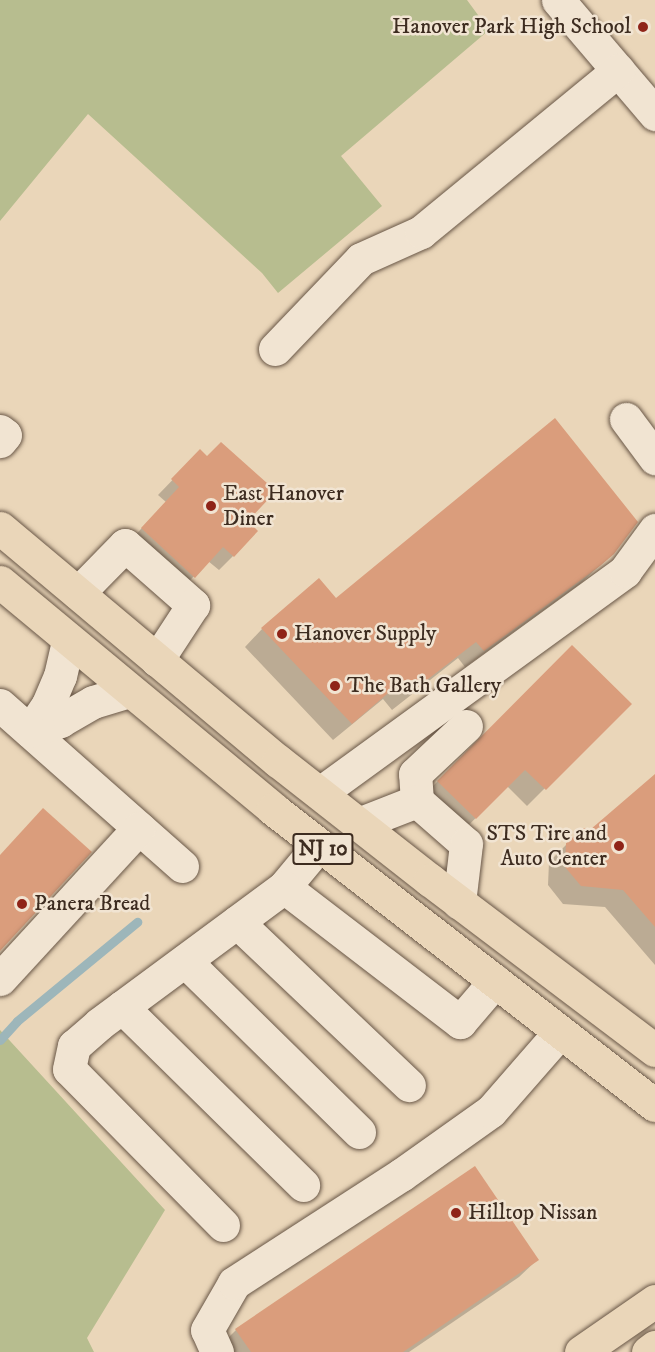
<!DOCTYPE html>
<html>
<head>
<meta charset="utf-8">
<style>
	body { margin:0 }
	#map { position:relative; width:655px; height:1352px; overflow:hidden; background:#ead6b9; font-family:"IM FELL DW Pica",serif }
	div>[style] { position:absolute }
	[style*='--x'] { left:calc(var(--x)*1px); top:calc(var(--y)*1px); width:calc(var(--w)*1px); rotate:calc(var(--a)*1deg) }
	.green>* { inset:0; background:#b7bd8f }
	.shadow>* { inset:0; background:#0003 }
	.stream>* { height:9px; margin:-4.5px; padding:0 4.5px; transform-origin:4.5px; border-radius:4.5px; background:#9db6ba }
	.building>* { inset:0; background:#da9d7c }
	.roads { filter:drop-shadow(0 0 2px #685646) drop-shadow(0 0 2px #685646) }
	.minor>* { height:33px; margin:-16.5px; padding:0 16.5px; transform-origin:16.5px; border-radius:16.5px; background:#f1e4d2 }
	.major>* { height:33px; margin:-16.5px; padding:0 16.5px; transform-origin:16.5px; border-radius:16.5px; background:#ead6b9 }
	.dots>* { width:16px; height:16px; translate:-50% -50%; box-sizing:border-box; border:3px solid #f1e4d2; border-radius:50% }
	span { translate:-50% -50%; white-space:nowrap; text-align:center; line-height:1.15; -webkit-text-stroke:5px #f1e4d2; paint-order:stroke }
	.shield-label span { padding:2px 4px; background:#f1e4d2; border:2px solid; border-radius:4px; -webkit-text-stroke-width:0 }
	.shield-label { font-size:21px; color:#3d2c20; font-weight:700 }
	.poi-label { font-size:22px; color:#3d2c20 }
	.right { translate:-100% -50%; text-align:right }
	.left { translate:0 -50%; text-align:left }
</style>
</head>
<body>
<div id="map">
	<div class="green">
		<div style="clip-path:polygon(0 0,467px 0,489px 30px,341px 156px,382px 206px,278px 293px,262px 273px,88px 114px,0 221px)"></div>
		<div style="clip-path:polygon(0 1030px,165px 1210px,87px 1338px,94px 1352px,0 1352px)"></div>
	</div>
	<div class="shadow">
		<div style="clip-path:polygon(207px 458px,245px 521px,233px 556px,219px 570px,208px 561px,180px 591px,128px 543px,166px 502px,158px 495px,186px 466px)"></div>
		<div style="clip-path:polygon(613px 553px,581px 583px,465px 667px,458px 658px,392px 710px,383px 699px,333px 740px,245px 647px,262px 629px,335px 600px)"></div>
		<div style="clip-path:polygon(572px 647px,629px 704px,527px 806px,507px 786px,458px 836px,420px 799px)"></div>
		<div style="clip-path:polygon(655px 776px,655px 965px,605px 907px,563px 904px,548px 885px,549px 862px,567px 844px,591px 831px)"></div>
		<div style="clip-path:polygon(537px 1260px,519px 1277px,409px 1352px,222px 1352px,219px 1347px,236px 1330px)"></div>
	</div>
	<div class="stream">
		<div style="--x:0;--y:1040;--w:25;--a:-48"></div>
		<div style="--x:17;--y:1021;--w:156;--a:-39.5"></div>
	</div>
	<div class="building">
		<div style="clip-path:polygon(555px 418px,638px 522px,614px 554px,600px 566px,484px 651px,476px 642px,410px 693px,401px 682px,352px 724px,261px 628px,319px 578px,336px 598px)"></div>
		<div style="clip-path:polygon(221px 442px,276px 491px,248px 521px,258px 531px,234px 557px,223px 547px,195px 578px,141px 528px,179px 487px,171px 479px,200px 449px,207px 456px)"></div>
		<div style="clip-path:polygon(572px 645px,632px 704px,546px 790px,525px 770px,476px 819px,437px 781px)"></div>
		<div style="clip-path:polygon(655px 774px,655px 927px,623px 890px,581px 886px,565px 867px,566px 843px,584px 828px,591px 829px)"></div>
		<div style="clip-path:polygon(43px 808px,92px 852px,0 951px,0 855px)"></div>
		<div style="clip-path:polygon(475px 1166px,539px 1260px,403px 1352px,251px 1352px,235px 1329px)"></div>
	</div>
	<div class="roads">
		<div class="minor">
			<div style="--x:558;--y:0;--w:150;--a:49.6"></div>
			<div style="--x:275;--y:349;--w:124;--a:-46.3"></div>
			<div style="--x:361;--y:259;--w:66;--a:-24.2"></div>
			<div style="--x:421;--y:232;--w:255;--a:-39.4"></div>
			<div style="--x:626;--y:419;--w:49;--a:53.4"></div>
			<div style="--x:0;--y:431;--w:6;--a:39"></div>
			<div style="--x:5;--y:435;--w:8;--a:130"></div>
			<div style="--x:78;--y:593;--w:67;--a:-45.6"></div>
			<div style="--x:125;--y:545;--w:91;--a:41.4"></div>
			<div style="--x:193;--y:605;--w:66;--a:123.2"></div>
			<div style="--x:0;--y:705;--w:243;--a:41.5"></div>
			<div style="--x:30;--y:731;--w:32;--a:-18"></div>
			<div style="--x:60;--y:721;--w:38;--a:-30"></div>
			<div style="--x:93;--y:702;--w:38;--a:-17"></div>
			<div style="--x:30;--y:731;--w:32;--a:-56"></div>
			<div style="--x:48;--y:704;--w:30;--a:-67"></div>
			<div style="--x:60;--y:676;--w:37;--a:-77"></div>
			<div style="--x:320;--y:793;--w:377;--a:-36"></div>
			<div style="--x:625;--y:571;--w:51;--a:-53.8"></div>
			<div style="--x:417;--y:801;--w:27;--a:-94"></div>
			<div style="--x:415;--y:774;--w:70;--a:-43.3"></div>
			<div style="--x:358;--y:824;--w:63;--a:-21.3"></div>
			<div style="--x:417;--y:801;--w:65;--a:41.3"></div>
			<div style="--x:466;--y:844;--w:59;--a:96.8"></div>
			<div style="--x:319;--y:845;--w:55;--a:129.8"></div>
			<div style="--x:284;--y:887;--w:222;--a:37.5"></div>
			<div style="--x:460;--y:1022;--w:54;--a:-49.5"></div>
			<div style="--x:237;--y:922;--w:237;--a:43.5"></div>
			<div style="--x:185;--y:961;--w:244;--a:44.5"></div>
			<div style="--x:0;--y:979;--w:205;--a:-47.4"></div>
			<div style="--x:122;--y:1007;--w:254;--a:44.5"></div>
			<div style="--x:223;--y:1225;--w:219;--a:-134.6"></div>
			<div style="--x:69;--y:1069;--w:24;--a:-78"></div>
			<div style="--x:74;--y:1046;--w:33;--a:-41"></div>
			<div style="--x:99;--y:1024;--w:230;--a:-36.5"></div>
			<div style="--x:217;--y:1352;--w:24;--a:-114"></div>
			<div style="--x:207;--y:1330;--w:54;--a:-60.1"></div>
			<div style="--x:234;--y:1283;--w:199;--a:-32.9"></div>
			<div style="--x:401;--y:1175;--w:110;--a:-35.4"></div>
			<div style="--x:491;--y:1111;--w:105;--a:-48.9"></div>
		</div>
		<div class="major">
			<div style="--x:0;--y:528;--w:363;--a:40"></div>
			<div style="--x:278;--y:761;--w:193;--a:38.1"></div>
			<div style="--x:430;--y:880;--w:282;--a:37.1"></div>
			<div style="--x:0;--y:582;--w:355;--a:39.7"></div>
			<div style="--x:273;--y:809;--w:483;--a:37.8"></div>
			<div style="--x:581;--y:1352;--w:90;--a:-34.6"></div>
			<div style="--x:648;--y:1352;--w:9;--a:-36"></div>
		</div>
	</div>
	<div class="dots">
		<div style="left:643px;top:27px;background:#8f2418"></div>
		<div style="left:211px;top:506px;background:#8f2418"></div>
		<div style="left:282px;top:634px;background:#8f2418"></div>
		<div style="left:335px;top:686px;background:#8f2418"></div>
		<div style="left:619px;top:846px;background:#8f2418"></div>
		<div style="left:22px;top:904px;background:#8f2418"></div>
		<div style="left:456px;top:1213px;background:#8f2418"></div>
	</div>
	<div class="shield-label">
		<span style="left:323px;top:849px">NJ 10</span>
	</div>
	<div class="poi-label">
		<span class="right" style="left:631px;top:27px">Hanover Park High School</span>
		<span class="left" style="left:223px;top:506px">East Hanover<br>Diner</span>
		<span class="left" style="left:294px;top:634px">Hanover Supply</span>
		<span class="left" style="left:347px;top:686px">The Bath Gallery</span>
		<span class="right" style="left:607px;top:846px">STS Tire and<br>Auto Center</span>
		<span class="left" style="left:34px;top:904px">Panera Bread</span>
		<span class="left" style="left:468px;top:1213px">Hilltop Nissan</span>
	</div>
</div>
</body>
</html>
